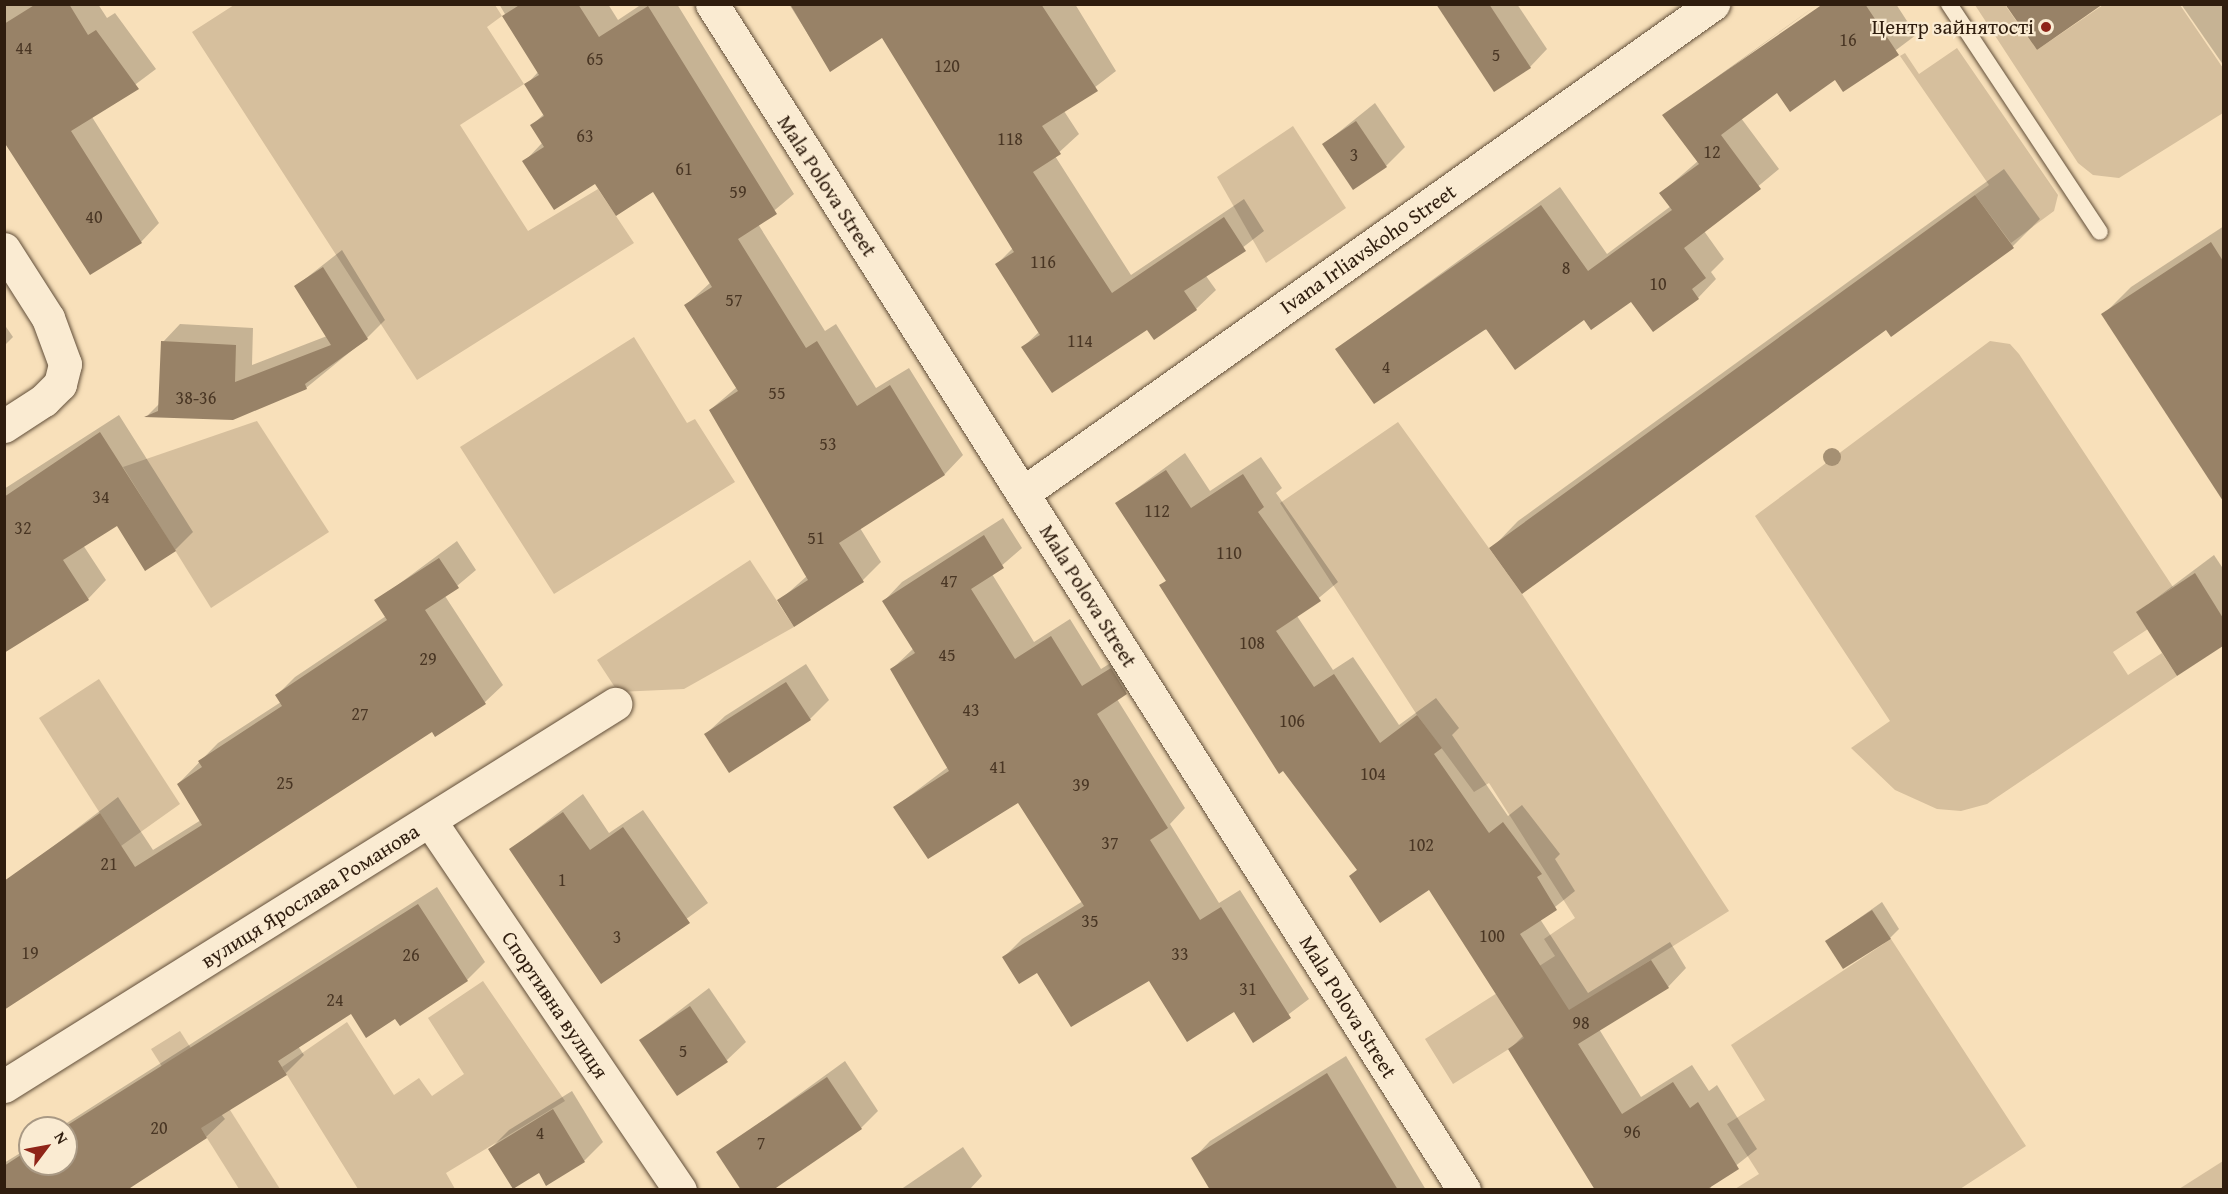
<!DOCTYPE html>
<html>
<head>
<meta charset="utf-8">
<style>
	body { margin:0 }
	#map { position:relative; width:2228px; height:1194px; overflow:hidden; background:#f8e0ba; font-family:"Gentium Book Plus",serif }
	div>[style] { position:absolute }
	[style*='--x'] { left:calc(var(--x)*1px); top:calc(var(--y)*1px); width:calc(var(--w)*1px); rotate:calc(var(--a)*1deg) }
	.green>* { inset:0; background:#d6bf9d }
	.shadow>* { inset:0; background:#0003 }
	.building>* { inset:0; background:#988267 }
	.roads { filter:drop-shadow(0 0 2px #614e39) drop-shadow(0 0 2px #614e39) }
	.lane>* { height:16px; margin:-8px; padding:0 8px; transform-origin:8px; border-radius:8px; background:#faebd2 }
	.street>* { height:33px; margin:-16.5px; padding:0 16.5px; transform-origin:16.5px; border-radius:16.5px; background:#faebd2 }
	.secondary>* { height:33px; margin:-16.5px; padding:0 16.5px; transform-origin:16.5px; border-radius:16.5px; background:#faebd2 }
	.trees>* { width:18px; height:18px; margin:-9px; border-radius:50%; background:#a59073 }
	.dots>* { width:16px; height:16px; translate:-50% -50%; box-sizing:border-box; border:3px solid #faebd2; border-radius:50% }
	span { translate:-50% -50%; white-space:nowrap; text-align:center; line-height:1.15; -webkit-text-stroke:4.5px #faebd2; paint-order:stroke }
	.number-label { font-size:18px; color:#493624 }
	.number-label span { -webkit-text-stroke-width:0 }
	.poi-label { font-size:21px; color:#2f1d0e }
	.right { translate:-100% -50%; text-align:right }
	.street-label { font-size:21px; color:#2f1d0e }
	.frame { position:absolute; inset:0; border:6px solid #2f1d0e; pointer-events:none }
	.north { position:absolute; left:18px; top:1116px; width:60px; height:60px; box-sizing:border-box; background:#faebd2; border:2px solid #a99984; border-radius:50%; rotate:58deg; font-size:16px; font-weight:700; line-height:24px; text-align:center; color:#2f1d0e }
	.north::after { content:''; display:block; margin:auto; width:21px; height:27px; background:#8f2418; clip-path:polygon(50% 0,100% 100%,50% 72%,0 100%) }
</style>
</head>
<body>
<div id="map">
	<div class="green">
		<div style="clip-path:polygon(234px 5px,495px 5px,502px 16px,487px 27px,524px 84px,460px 125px,528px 231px,598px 189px,634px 243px,417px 380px,192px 32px)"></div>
		<div style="clip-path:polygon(1975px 5px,2005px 5px,2037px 50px,2103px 5px,2180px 5px,2223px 68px,2223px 113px,2119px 178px,2093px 175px,2078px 163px)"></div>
		<div style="clip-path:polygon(1957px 48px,2058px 195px,2054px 211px,2011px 243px,1975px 195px,1989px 185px,1900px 56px,1905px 53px,1919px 74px)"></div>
		<div style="clip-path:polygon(1293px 126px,1346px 208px,1266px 263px,1217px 177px)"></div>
		<div style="clip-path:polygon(634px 337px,687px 423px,695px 419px,735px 482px,554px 594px,460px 447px)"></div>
		<div style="clip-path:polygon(1990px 341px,2010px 344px,2019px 354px,2173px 587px,2137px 612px,2148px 629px,2113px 652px,2128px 675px,2162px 653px,2177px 676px,1987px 804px,1961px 811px,1937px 809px,1895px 790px,1851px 748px,1890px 721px,1755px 516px)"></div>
		<div style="clip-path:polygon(257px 421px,329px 532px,211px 608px,123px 467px)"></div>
		<div style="clip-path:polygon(1398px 422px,1522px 594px,1729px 911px,1453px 1084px,1425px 1039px,1555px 956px,1544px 939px,1575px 918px,1489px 783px,1474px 792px,1417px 715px,1280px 503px)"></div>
		<div style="clip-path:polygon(750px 560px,794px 627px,684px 689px,618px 692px,597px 660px)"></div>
		<div style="clip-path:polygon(99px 679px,180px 804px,121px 846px,39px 718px)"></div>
		<div style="clip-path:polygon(1891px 939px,2026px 1146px,1960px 1189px,1735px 1189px,1759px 1174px,1727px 1124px,1765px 1100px,1731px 1045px)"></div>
		<div style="clip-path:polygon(483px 981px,565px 1101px,446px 1173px,455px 1189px,358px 1189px,282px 1067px,347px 1022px,394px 1095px,419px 1078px,432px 1096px,464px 1074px,428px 1018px)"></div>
		<div style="clip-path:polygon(180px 1031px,280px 1189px,239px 1189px,151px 1049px)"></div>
		<div style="clip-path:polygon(2223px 1161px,2223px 1189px,2179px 1189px)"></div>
	</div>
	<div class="shadow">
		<div style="clip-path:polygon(4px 4px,98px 4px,107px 18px,115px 13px,156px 69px,92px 117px,159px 223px,141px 242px,4px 140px)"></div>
		<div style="clip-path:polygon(499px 4px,608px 4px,618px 20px,642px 4px,677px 4px,794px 194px,758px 224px,825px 331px,836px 324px,876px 388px,909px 368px,963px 455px,945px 474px,860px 528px,881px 562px,863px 580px,779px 601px,807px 576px,710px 410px,737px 387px,686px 305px,711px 282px,654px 190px,595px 182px,524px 162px,543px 142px,532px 125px,544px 114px,526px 85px,539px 71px)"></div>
		<div style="clip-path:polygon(789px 4px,1075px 4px,1116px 71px,1064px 111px,1079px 134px,1055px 156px,1131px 275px,1244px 199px,1264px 231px,1206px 276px,1216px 290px,1196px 309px,1148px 328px,1023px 347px,1040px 331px,997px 264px,1013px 248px,883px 36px,830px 69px)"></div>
		<div style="clip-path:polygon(1441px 4px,1517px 4px,1547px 49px,1530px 67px)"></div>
		<div style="clip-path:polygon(1818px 4px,1683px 103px,1827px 4px,1896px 4px,1916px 35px,1843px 90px,1835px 78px,1777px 91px,1741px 118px,1779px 169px,1704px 231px,1724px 259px,1711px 272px,1716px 279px,1698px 298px,1631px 300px,1584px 317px,1337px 349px,1560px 187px,1607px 254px,1671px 206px,1661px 193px,1698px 161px,1664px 115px)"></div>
		<div style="clip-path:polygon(2181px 4px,2224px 4px,2224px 66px)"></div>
		<div style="clip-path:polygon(1375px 103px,1405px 147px,1386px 166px,1324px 144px)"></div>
		<div style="clip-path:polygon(2004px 169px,2040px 219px,2013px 246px,1887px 328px,1491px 549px,1518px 521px)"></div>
		<div style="clip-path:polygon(2224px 226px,2224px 498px,2103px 315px,2131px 287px)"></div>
		<div style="clip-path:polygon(342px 250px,385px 320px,367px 338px,306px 388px,233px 419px,148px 415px,160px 403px,163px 342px,180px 324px,253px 328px,252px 365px,327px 336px,296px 286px)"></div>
		<div style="clip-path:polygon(4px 324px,13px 337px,4px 346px)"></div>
		<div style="clip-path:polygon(119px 415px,193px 532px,175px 550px,117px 524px,83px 545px,106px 580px,88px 599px,4px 642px,4px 489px)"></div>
		<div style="clip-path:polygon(1185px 453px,1210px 491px,1261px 457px,1282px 488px,1276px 493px,1338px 582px,1297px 616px,1333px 670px,1353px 657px,1399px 725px,1436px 698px,1459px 728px,1452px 735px,1508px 816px,1522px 805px,1560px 854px,1555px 859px,1575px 891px,1540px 919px,1588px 993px,1670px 942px,1686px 968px,1668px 987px,1599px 1029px,1641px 1097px,1692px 1065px,1709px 1091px,1717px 1085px,1757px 1149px,1710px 1186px,1712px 1190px,1597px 1190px,1510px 1049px,1524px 1035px,1430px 888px,1351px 876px,1358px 869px,1161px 585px,1167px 580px,1117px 503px)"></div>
		<div style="clip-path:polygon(1003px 518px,1022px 548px,992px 574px,1034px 642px,1070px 619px,1101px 669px,1130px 651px,1145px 675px,1117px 699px,1185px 808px,1170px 824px,1219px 903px,1240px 890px,1309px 999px,1253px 1041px,1234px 1010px,1150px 979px,1038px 971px,1004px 957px,1022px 939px,1083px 901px,1019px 800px,895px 807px,948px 767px,892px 669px,914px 648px,884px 601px,902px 582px)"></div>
		<div style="clip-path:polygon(457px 541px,476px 570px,445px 596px,503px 685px,485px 702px,435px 735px,432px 730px,4px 1008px,33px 862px,118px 797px,153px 850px,201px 820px,178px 784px,218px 743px,281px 702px,277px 695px,295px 677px,386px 616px,376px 601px)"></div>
		<div style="clip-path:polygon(2214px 555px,2224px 570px,2224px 644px,2178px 674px,2138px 612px)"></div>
		<div style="clip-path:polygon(806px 664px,829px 700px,810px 719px,706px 734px,725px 716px)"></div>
		<div style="clip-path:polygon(583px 794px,609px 833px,643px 810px,708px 903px,601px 982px,511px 849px)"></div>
		<div style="clip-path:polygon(437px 887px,485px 962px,467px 980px,396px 1017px,352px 1012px,298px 1046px,304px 1055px,286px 1073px,221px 1114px,225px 1119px,206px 1137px,4px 1190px,4px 1163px,30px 1147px,30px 1164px,66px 1164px,66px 1128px,59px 1128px)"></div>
		<div style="clip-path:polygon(1882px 902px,1899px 929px,1890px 938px,1827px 941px)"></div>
		<div style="clip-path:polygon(709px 988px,746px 1042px,727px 1060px,641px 1040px)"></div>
		<div style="clip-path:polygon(1346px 1056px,1426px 1190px,1212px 1190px,1193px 1159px,1210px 1141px)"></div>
		<div style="clip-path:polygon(845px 1061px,878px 1111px,861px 1128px,718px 1153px)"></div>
		<div style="clip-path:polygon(572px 1091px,603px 1142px,584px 1161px,539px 1170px,490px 1149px,509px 1130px)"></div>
		<div style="clip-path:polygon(963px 1147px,982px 1176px,969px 1190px,900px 1190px)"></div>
	</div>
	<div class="building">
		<div style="clip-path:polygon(36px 4px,69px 4px,88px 35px,96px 30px,139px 89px,71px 131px,142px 243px,90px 275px,4px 142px,4px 24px)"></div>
		<div style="clip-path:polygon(521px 4px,578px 4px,599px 37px,648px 6px,777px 214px,738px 239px,806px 348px,817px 341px,857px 406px,890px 385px,945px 475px,839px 543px,864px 582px,794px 627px,777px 600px,808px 580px,709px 410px,738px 391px,684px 305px,712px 287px,653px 192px,616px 216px,595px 184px,554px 210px,522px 161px,544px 147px,530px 125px,544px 116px,524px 84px,539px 75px,502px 16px)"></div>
		<div style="clip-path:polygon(790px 4px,1041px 4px,1098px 91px,1042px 126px,1061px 154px,1033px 172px,1112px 293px,1224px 217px,1246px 251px,1184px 291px,1197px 310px,1154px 340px,1147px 330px,1052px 393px,1021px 347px,1040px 335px,995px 264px,1014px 252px,882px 38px,830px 72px)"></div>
		<div style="clip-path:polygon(1436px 4px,1489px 4px,1531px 68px,1494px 92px)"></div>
		<div style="clip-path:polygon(1823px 4px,1865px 4px,1899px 55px,1843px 92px,1835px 80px,1790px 112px,1777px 93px,1721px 135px,1761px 189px,1684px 248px,1706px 278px,1692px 289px,1699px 299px,1653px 332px,1631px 302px,1591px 330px,1584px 320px,1515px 370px,1486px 329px,1374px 404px,1335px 349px,1541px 205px,1588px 271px,1672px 210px,1659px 193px,1699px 164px,1662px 115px)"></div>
		<div style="clip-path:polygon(2005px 4px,2103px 4px,2037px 50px)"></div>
		<div style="clip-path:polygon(1356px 121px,1387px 167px,1353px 190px,1322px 144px)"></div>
		<div style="clip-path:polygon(1975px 195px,2014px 248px,1891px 337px,1886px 330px,1522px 594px,1489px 548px)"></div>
		<div style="clip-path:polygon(2211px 242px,2223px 261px,2223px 501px,2101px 314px)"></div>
		<div style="clip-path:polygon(323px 267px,368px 339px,305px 384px,307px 389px,233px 420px,144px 417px,158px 411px,161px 341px,236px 345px,235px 382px,331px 345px,294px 286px)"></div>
		<div style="clip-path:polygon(100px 432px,176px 551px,145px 571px,117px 526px,63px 560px,89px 600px,4px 653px,4px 497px)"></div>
		<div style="clip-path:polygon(1166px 470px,1191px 508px,1243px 474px,1264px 507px,1258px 512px,1321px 601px,1276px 631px,1314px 687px,1334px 674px,1380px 743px,1417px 715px,1442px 748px,1434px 754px,1489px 833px,1503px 822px,1542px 874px,1537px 877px,1557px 910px,1520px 934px,1569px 1010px,1651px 960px,1669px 988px,1578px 1044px,1622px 1114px,1673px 1082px,1690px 1108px,1698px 1102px,1739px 1169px,1706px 1190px,1595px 1190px,1508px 1049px,1524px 1038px,1429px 890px,1380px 923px,1349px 876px,1357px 870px,1283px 771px,1279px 774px,1159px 585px,1166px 581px,1115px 503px)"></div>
		<div style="clip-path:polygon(984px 535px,1004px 568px,971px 589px,1015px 659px,1051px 636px,1082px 686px,1111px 668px,1127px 694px,1097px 714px,1168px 828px,1150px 840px,1200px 920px,1221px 907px,1291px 1018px,1253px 1043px,1234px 1012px,1187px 1042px,1149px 981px,1071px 1027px,1037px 973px,1019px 984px,1002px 957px,1084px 906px,1018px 803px,928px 859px,893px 807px,949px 771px,890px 669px,915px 653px,882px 601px)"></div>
		<div style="clip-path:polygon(439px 558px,459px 588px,425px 610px,486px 704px,435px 737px,432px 732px,4px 1010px,4px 881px,100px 813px,135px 867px,202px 825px,177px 784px,202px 767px,198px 761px,282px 706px,275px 695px,387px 620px,374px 600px)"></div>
		<div style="clip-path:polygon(2195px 573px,2223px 618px,2223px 646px,2177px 676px,2136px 612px)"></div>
		<div style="clip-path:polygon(786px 682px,811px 720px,729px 773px,704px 734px)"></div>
		<div style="clip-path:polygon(563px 812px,590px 850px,623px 827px,690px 923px,601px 984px,509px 849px)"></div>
		<div style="clip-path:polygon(418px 904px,468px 981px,400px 1026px,395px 1019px,366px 1038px,351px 1014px,278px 1061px,287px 1075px,201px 1128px,207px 1138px,127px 1190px,4px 1190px,4px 1166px,30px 1149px,30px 1164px,66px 1164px,63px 1128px)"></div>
		<div style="clip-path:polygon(1872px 910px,1891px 939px,1843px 969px,1825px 941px)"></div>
		<div style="clip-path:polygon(690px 1006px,728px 1062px,677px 1096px,639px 1040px)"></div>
		<div style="clip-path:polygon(1327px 1073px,1398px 1190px,1210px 1190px,1191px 1158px)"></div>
		<div style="clip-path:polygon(827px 1077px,862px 1129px,773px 1190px,741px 1190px,716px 1152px)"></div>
		<div style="clip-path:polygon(553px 1109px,585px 1162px,546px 1186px,539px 1173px,513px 1189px,488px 1149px)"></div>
	</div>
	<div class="roads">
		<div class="lane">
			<div style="--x:1949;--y:4;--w:273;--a:56.5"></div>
		</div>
		<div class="street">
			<div style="--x:4;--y:249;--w:82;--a:57.5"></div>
			<div style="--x:48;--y:318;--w:49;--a:69.7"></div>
			<div style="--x:65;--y:364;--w:21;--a:104"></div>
			<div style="--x:60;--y:384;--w:23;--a:135"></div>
			<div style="--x:44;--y:400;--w:48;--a:147"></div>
			<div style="--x:1023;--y:493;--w:846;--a:-35.33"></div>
			<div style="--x:430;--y:821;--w:446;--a:55.9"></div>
			<div style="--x:4;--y:1086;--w:721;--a:-32.01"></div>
		</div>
		<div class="secondary">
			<div style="--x:712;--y:4;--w:1404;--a:57.62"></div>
		</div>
	</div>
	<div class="trees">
		<div style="left:1832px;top:457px"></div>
	</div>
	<div class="dots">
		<div style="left:2046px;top:27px;background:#8f2418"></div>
	</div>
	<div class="number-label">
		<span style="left:1848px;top:40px">16</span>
		<span style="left:24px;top:48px">44</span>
		<span style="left:1496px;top:55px">5</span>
		<span style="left:595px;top:59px">65</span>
		<span style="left:947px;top:66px">120</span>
		<span style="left:585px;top:136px">63</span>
		<span style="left:1010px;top:139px">118</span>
		<span style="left:1712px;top:152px">12</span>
		<span style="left:1354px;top:155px">3</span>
		<span style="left:684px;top:169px">61</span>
		<span style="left:738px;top:192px">59</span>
		<span style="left:94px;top:217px">40</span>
		<span style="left:1043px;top:262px">116</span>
		<span style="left:1566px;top:268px">8</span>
		<span style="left:1658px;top:284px">10</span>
		<span style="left:734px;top:300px">57</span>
		<span style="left:1080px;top:341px">114</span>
		<span style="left:1386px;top:367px">4</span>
		<span style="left:777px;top:393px">55</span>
		<span style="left:196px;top:398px">38-36</span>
		<span style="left:828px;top:444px">53</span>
		<span style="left:101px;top:497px">34</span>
		<span style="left:1157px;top:511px">112</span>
		<span style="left:23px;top:528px">32</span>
		<span style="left:816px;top:538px">51</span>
		<span style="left:1229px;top:553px">110</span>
		<span style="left:949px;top:581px">47</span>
		<span style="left:1252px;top:643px">108</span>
		<span style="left:947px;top:655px">45</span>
		<span style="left:428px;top:659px">29</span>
		<span style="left:971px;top:710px">43</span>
		<span style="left:360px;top:714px">27</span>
		<span style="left:1292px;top:721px">106</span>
		<span style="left:998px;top:767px">41</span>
		<span style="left:1373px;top:774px">104</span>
		<span style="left:285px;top:783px">25</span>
		<span style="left:1081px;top:785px">39</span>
		<span style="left:1110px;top:843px">37</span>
		<span style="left:1421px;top:845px">102</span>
		<span style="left:109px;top:864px">21</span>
		<span style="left:562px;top:880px">1</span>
		<span style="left:1090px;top:921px">35</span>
		<span style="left:1492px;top:936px">100</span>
		<span style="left:617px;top:937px">3</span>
		<span style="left:30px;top:953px">19</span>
		<span style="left:1180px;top:954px">33</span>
		<span style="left:411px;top:955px">26</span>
		<span style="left:1248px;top:989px">31</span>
		<span style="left:335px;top:1000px">24</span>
		<span style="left:1581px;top:1023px">98</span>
		<span style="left:683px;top:1051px">5</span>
		<span style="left:159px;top:1128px">20</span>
		<span style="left:1632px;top:1132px">96</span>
		<span style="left:540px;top:1133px">4</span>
		<span style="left:761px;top:1143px">7</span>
	</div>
	<div class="poi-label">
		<span class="right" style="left:2034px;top:27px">Центр зайнятості</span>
	</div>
	<div class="street-label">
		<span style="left:827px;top:186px;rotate:57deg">Mala Polova Street</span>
		<span style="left:1368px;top:249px;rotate:-35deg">Ivana Irliavskoho Street</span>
		<span style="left:1088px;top:596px;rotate:58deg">Mala Polova Street</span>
		<span style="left:310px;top:896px;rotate:-32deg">вулиця Ярослава Романова</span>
		<span style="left:555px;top:1005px;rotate:56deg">Спортивна вулиця</span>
		<span style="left:1348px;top:1007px;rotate:58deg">Mala Polova Street</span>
	</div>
	<div class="frame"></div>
	<div class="north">N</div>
</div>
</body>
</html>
